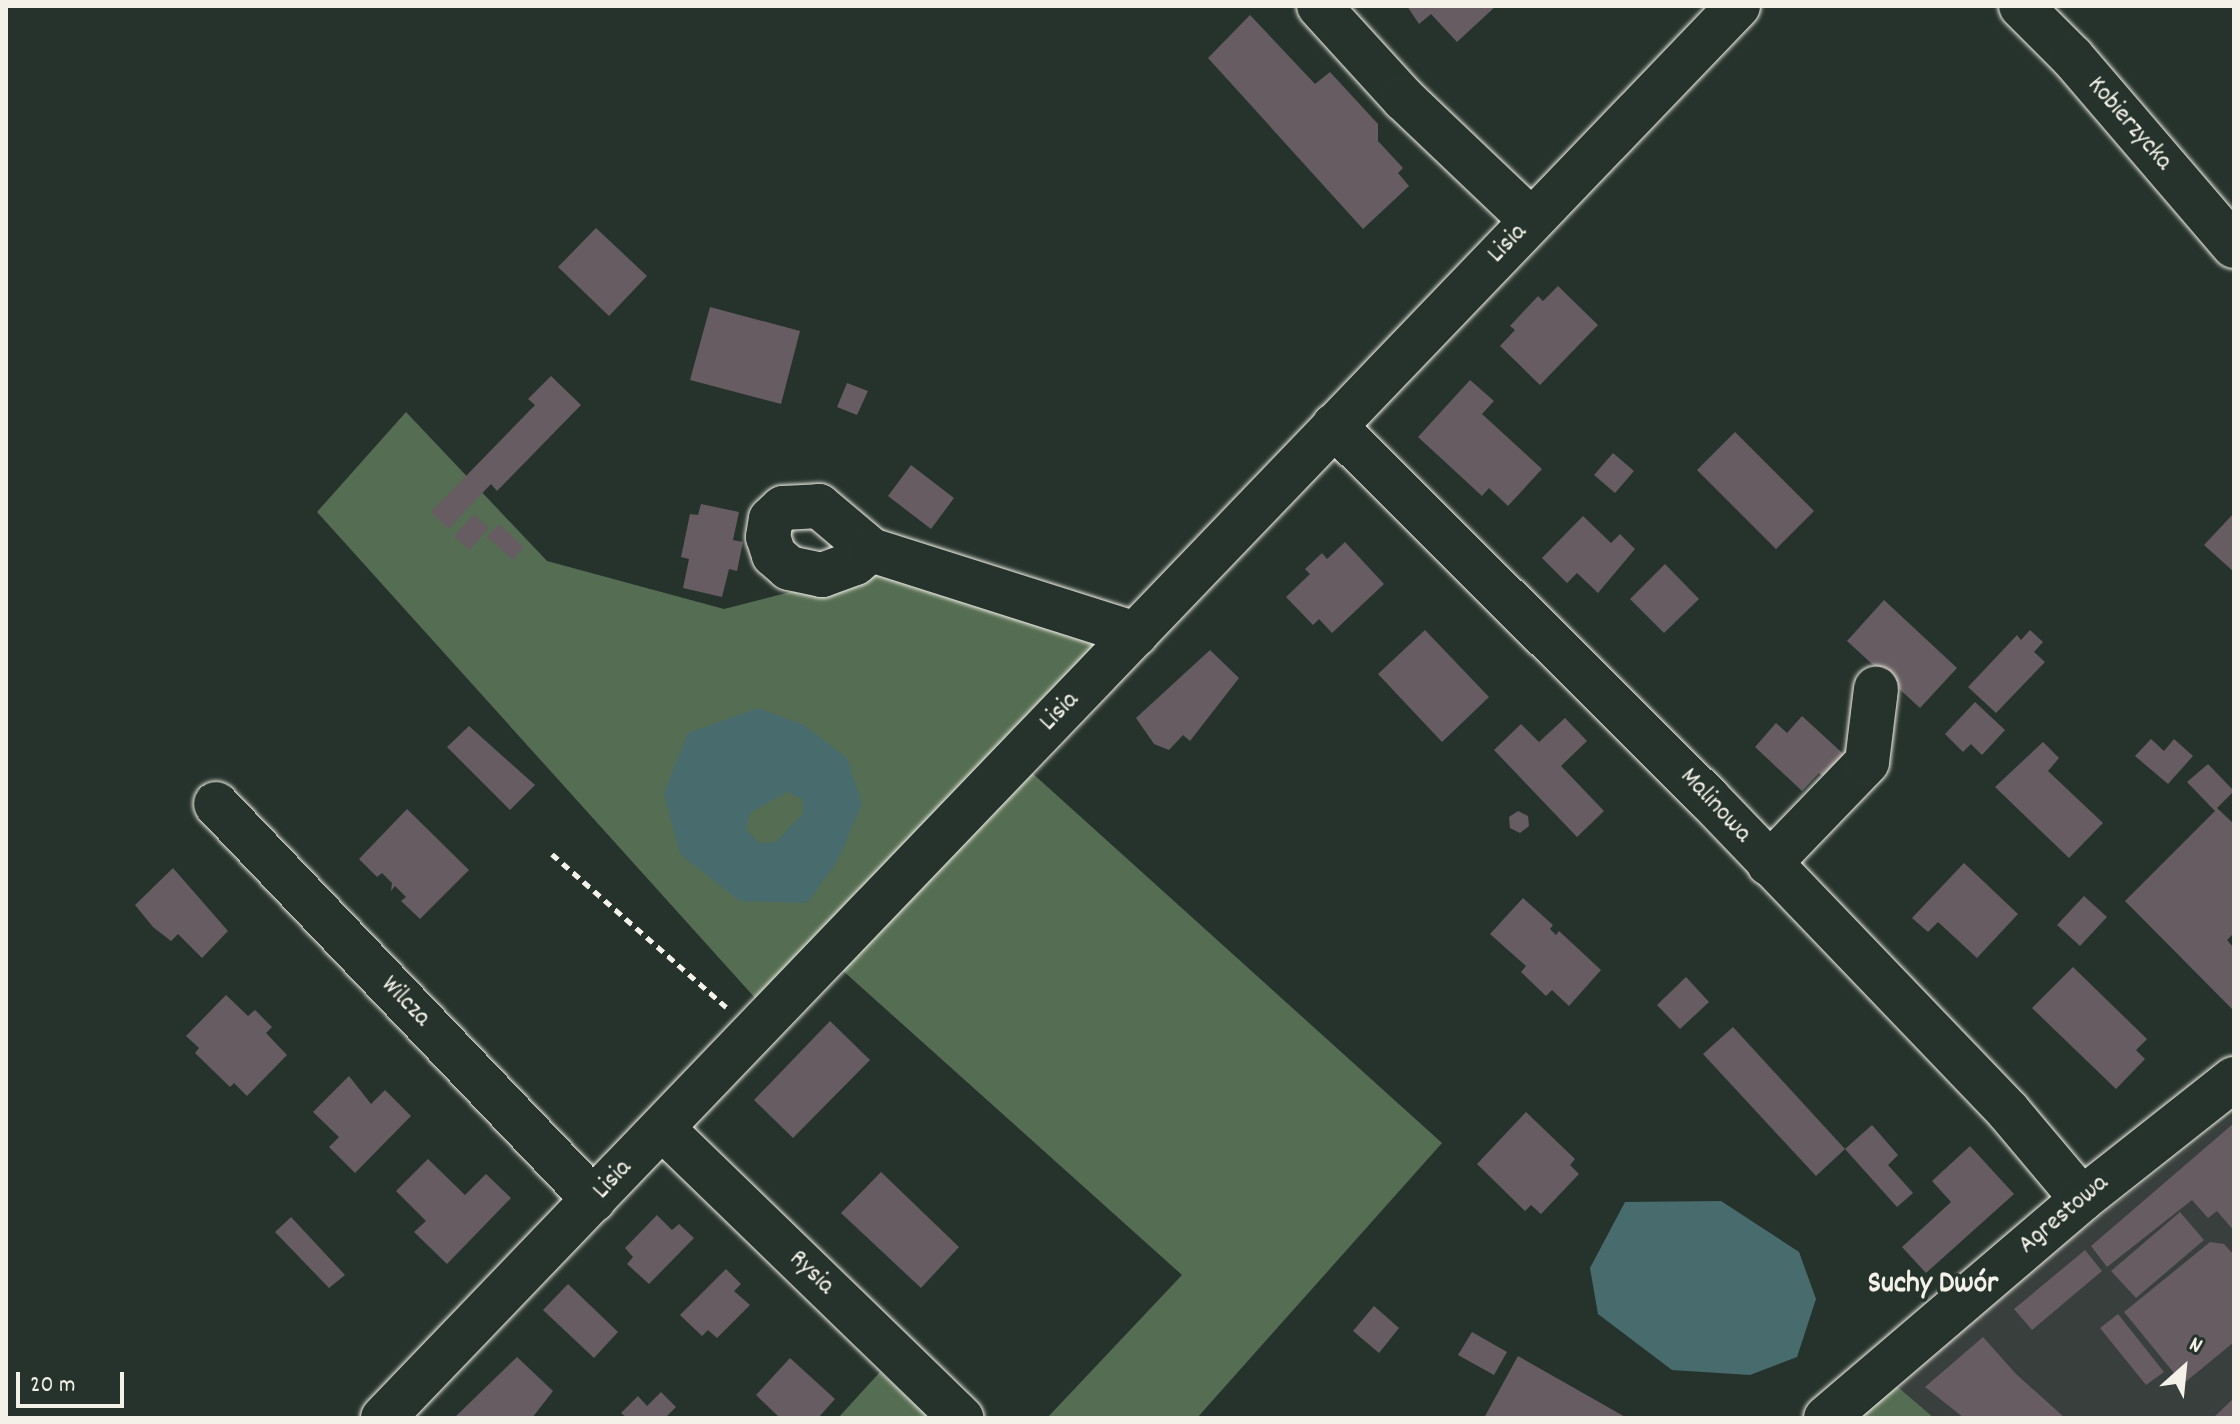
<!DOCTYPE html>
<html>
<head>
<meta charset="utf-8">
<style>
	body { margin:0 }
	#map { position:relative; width:2240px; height:1424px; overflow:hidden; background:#26332d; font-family:Dekko,sans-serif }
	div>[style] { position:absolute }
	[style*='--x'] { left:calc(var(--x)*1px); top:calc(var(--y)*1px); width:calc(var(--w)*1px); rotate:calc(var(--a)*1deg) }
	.built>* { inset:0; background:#393f3d }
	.green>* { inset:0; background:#556d52 }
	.water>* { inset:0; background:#486c6d }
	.building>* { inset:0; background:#665c61 }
	.path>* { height:5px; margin-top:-2.5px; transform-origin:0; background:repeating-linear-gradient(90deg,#f4f1e8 0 8px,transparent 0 14px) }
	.roads { filter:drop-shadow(0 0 2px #f4f1e8) drop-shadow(0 0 2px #f4f1e8) }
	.minor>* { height:44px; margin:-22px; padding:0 22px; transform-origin:22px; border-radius:22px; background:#26332d }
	span { translate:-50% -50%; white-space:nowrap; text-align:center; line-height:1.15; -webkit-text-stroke:7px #26332d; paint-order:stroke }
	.street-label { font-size:26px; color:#f4f1e8 }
	.quarter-label { font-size:30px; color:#f4f1e8; font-weight:700 }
	.frame { position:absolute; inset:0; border:8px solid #f4f1e8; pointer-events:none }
	.north { position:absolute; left:2144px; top:1328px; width:80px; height:80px; -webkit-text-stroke:6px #26332d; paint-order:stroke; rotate:27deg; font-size:22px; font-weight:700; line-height:32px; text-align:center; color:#f4f1e8 }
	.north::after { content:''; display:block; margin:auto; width:28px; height:36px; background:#f4f1e8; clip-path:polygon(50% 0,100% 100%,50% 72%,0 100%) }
	.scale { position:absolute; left:16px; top:1372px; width:108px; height:36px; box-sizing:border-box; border:4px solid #f4f1e8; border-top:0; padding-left:10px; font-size:24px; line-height:28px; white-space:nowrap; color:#f4f1e8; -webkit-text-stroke:6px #26332d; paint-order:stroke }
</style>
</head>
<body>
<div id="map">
	<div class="built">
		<div style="clip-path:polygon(2234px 1114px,2234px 1418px,1934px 1418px,1897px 1387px,2012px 1283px)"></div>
	</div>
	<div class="green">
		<div style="clip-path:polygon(406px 412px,547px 561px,724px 609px,887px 567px,1118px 637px,756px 999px,317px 512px)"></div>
		<div style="clip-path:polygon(1031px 772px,1442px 1143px,1197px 1418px,1047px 1418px,1182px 1275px,841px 969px)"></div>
		<div style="clip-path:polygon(1878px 1370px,1934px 1418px,1829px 1418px)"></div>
		<div style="clip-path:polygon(880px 1372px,930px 1418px,838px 1418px)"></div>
	</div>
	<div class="water">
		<div style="clip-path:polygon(evenodd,758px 708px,804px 725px,847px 758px,862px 803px,837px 862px,807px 903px,740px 901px,680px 854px,664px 793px,688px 733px,758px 708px,787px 792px,803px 800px,803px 813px,776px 842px,759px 843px,746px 829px,750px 813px,787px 792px)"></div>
		<div style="clip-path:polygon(1721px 1201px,1799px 1252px,1816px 1299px,1797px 1357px,1750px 1375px,1672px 1370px,1598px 1314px,1590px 1268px,1625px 1202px)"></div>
	</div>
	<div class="building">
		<div style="clip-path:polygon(1407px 6px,1496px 6px,1457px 42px,1431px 14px,1419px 24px)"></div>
		<div style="clip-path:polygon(1250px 15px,1315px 84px,1330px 72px,1378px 124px,1378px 141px,1403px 168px,1398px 173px,1409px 186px,1363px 229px,1208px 58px)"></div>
		<div style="clip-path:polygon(596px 228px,647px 276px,609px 316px,558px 267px)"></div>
		<div style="clip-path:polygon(1558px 286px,1598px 325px,1540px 385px,1500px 346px,1515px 330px,1510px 326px,1538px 296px,1543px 301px)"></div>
		<div style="clip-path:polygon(710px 307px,800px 331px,781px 404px,690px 380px)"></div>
		<div style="clip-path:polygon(551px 376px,581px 405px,497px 491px,491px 484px,448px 529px,431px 512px,535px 405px,528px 399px)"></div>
		<div style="clip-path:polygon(1470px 380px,1494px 401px,1482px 414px,1542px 469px,1508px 506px,1489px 488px,1482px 496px,1418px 437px)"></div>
		<div style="clip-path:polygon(847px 383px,868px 391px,857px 415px,837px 407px)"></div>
		<div style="clip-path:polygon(1735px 432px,1814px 511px,1776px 549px,1697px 470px)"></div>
		<div style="clip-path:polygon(1613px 453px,1634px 471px,1615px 493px,1594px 475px)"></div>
		<div style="clip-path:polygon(911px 465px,954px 498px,931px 529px,888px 496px)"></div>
		<div style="clip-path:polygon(701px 504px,739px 512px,733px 540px,743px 542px,737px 571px,729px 569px,722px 597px,683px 588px,689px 559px,681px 557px,690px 514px,698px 515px)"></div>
		<div style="clip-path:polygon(2234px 513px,2234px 572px,2204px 545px)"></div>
		<div style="clip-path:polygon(474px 514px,489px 528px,469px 550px,454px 536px)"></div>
		<div style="clip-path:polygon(1583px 516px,1611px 543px,1620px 534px,1635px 549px,1598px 593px,1577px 573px,1567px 583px,1542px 558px)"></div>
		<div style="clip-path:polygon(499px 524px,524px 547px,513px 560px,487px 537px)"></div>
		<div style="clip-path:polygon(1345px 542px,1384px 584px,1332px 633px,1319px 619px,1313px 625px,1286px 597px,1310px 574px,1305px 569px,1322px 553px,1327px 559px)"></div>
		<div style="clip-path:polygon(1665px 564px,1699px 599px,1664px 633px,1630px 599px)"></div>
		<div style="clip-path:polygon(1884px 600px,1957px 668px,1920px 708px,1847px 641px)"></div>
		<div style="clip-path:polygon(1425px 630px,1489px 697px,1442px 742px,1378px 674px)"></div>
		<div style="clip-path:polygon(2030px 630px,2043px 642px,2034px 652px,2045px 662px,1996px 713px,1968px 687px,2017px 635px,2021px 640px)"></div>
		<div style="clip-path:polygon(1210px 650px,1239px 678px,1190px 741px,1183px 735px,1169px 750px,1154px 744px,1136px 718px)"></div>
		<div style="clip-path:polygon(1975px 702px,2005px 730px,1982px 755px,1971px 744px,1963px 752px,1945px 734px)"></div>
		<div style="clip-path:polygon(1802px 716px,1851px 761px,1830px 783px,1819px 773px,1802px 791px,1755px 747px,1776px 723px,1787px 733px)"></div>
		<div style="clip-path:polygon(1565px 718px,1587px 741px,1561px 766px,1604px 811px,1577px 837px,1494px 750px,1521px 724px,1539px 742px)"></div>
		<div style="clip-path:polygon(469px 726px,535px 785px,510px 810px,447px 747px)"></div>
		<div style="clip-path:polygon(2151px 739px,2164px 751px,2174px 739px,2193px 756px,2168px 784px,2135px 756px)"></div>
		<div style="clip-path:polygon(2043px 742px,2059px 758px,2048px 771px,2103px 823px,2069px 858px,1995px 787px)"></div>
		<div style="clip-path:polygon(2208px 764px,2234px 791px,2217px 808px,2234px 824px,2234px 933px,2227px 940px,2234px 948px,2232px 1009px,2125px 901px,2215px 811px,2187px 782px)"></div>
		<div style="clip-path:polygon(407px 809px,469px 870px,420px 919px,401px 901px,406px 897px,395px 886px,391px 891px,392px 883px,382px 873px,377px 877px,359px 859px)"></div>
		<div style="clip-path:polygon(1518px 811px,1528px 816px,1529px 826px,1520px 833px,1510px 828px,1509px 817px)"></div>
		<div style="clip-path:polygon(1964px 863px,2018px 914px,1977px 958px,1938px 922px,1928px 932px,1912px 918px)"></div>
		<div style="clip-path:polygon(173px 868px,228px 931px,202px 958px,178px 934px,171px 941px,153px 927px,135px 905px)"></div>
		<div style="clip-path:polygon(2084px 896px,2107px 917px,2080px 946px,2057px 925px)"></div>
		<div style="clip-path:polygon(1523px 898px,1553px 925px,1550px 929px,1556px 935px,1559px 931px,1601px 970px,1569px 1006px,1552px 990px,1546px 996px,1521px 972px,1526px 966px,1490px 934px)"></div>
		<div style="clip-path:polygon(2073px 967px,2147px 1039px,2136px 1050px,2145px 1059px,2116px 1089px,2032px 1008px)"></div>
		<div style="clip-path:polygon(1686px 977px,1709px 1002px,1680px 1029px,1657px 1005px)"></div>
		<div style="clip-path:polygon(226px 995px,248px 1016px,255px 1010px,272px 1027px,266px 1033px,287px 1055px,247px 1096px,234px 1083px,230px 1087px,195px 1053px,199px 1048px,186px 1036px)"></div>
		<div style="clip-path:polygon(830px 1021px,870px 1060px,793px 1138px,754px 1100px)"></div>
		<div style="clip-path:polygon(1733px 1027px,1845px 1149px,1816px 1176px,1703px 1054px)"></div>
		<div style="clip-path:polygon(349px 1076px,371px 1104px,385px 1090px,411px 1116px,355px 1173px,329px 1147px,339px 1137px,313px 1112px)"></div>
		<div style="clip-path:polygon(1526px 1112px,1575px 1159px,1570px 1165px,1579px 1174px,1541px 1214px,1531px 1205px,1525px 1211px,1477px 1164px)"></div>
		<div style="clip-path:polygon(2234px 1123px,2234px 1231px,2217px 1211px,2208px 1218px,2192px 1200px,2107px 1267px,2091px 1246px)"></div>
		<div style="clip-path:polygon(1872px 1125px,1898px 1155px,1888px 1165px,1913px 1193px,1897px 1207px,1845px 1149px)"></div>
		<div style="clip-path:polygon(1970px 1146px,2014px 1194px,1926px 1273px,1902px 1247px,1951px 1202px,1932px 1181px)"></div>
		<div style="clip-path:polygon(428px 1159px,465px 1195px,486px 1174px,511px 1198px,447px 1264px,414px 1232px,426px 1221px,396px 1191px)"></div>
		<div style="clip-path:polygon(881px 1172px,959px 1247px,921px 1288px,841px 1213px)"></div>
		<div style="clip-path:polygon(2180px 1212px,2204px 1240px,2136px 1298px,2111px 1271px)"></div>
		<div style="clip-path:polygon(657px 1215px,672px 1230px,679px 1224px,694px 1238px,649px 1284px,627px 1264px,633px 1257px,625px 1248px)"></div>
		<div style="clip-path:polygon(291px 1217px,345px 1275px,329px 1288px,275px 1232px)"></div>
		<div style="clip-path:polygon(2210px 1242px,2224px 1244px,2234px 1255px,2234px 1342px,2183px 1384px,2124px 1312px)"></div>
		<div style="clip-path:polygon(2085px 1250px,2102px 1271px,2032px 1330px,2014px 1309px)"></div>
		<div style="clip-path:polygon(726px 1269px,741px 1284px,734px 1291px,750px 1305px,717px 1338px,708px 1330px,702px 1336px,680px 1315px)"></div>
		<div style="clip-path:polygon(568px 1284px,618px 1332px,594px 1358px,543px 1310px)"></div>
		<div style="clip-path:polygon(1374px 1306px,1399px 1328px,1379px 1353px,1353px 1331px)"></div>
		<div style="clip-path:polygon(2118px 1314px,2164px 1372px,2146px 1385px,2100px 1328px)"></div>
		<div style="clip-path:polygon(1472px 1332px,1507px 1352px,1494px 1375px,1458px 1355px)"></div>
		<div style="clip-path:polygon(1983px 1337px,2016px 1374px,2065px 1418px,1964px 1418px,1925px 1387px)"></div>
		<div style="clip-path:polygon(1518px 1356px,1627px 1418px,1484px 1418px)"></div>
		<div style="clip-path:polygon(517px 1357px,553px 1391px,532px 1418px,454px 1418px)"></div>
		<div style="clip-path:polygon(790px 1358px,835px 1399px,818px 1418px,780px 1418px,756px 1395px)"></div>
		<div style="clip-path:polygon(661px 1392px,676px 1407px,665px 1418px,627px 1418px,621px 1413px,638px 1396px,647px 1406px)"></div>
		<div style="clip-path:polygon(2234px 1398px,2234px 1418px,2213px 1418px)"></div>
	</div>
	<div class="path">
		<div style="--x:552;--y:854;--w:232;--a:41.3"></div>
	</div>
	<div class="roads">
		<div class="minor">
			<div style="--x:1319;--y:6;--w:126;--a:47.6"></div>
			<div style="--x:1404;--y:99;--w:175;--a:43.6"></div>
			<div style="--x:2021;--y:6;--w:72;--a:45"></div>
			<div style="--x:2072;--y:57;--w:249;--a:49.4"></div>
			<div style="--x:1334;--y:426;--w:528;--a:44.85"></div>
			<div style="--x:1708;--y:798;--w:434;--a:46.2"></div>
			<div style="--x:2008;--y:1111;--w:115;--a:49.9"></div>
			<div style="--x:871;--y:550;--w:21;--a:141"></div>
			<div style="--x:855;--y:563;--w:35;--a:160"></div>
			<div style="--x:822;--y:575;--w:34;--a:-168"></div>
			<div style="--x:789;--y:568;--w:20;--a:-139"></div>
			<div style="--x:774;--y:555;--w:19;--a:-108"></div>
			<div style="--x:768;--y:537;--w:18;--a:-81"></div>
			<div style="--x:771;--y:519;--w:16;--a:-43"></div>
			<div style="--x:783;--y:508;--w:36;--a:-3"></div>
			<div style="--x:819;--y:506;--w:68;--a:40.2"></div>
			<div style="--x:871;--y:550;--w:278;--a:17.6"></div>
			<div style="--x:216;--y:804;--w:547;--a:46.33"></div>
			<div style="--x:1769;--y:864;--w:141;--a:-46.1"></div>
			<div style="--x:1867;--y:762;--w:74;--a:-83"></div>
			<div style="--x:662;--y:1128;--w:417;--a:44.1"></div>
			<div style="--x:383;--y:1418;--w:1957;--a:-46.18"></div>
			<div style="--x:1826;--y:1418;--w:337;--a:-40.5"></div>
			<div style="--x:2082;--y:1199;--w:194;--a:-38.3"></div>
		</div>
	</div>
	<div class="street-label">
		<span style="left:2129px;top:124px;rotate:49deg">Kobierzycka</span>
		<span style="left:1508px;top:244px;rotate:-46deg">Lisia</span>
		<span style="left:1060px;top:712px;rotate:-46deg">Lisia</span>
		<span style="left:1715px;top:806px;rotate:47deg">Malinowa</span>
		<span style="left:405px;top:1002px;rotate:46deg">Wilcza</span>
		<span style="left:613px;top:1180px;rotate:-47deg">Lisia</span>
		<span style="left:2064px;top:1215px;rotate:-40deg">Agrestowa</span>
		<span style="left:811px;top:1273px;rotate:44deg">Rysia</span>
	</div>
	<div class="quarter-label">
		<span style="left:1933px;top:1286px">Suchy Dwór</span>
	</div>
	<div class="frame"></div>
	<div class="north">N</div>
	<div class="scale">20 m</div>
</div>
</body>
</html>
